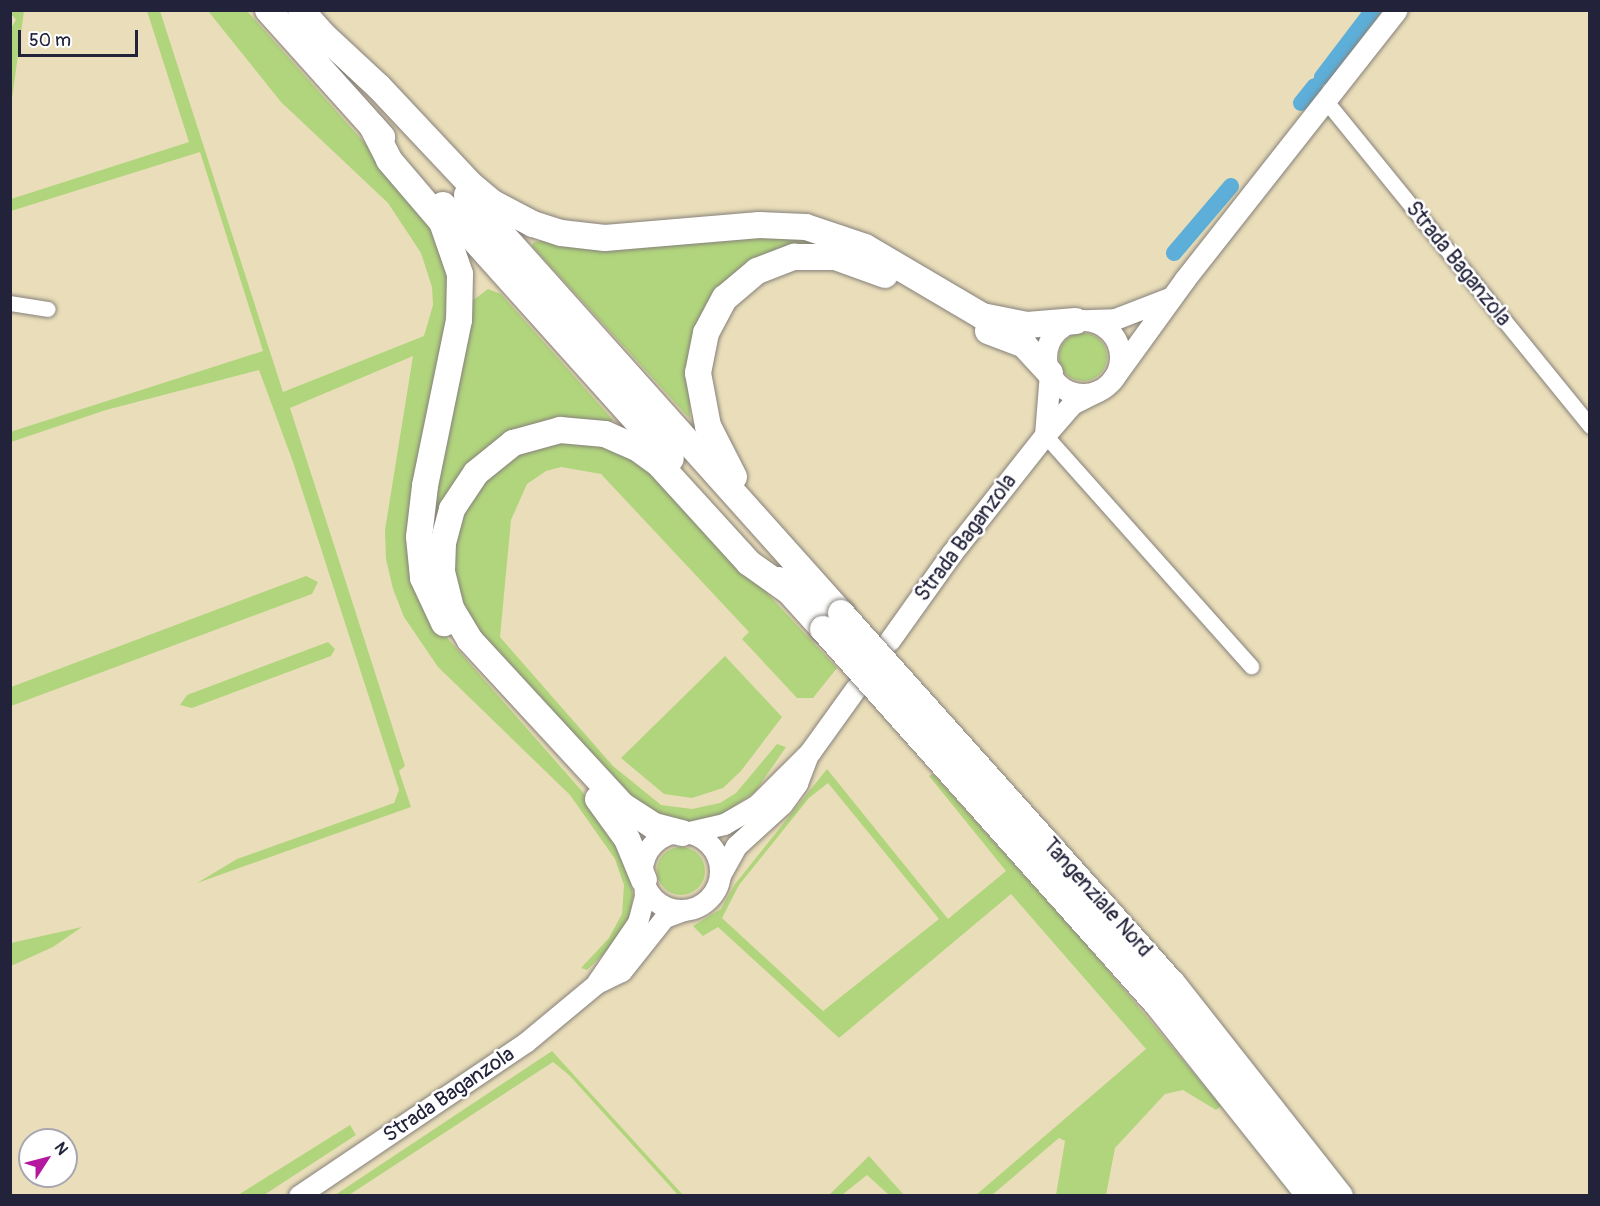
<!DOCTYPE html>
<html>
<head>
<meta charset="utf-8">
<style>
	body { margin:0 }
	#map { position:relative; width:1600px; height:1206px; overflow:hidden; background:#eadeba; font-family:Pangolin,sans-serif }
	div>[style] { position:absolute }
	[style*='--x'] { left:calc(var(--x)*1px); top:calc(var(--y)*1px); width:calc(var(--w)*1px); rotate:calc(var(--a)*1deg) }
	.green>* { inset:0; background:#b1d57d }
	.round { border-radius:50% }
	.canal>* { height:16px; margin:-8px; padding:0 8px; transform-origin:8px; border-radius:8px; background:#5daed8 }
	.roads { filter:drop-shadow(0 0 2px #86807a) drop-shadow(0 0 2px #86807a) }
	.minor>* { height:15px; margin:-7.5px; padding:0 7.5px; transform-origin:7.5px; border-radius:7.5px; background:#fff }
	.tertiary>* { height:20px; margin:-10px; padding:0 10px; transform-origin:10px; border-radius:10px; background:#fff }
	.secondary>* { height:21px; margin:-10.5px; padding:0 10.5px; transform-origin:10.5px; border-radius:10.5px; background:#fff }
	.secondary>.ring { margin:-10.5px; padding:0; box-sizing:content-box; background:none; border:21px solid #fff; border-radius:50% }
	.trunk>* { height:26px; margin:-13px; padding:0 13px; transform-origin:13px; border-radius:13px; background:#fff }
	.bridges { filter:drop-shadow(0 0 2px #86807a) drop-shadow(0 0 2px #86807a) }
	.trunk-bridge>* { height:26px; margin:-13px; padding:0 13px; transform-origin:13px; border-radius:13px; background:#fff }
	span { translate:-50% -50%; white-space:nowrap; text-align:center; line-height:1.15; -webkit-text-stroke:5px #fff; paint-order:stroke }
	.street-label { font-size:21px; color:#22223b }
	.frame { position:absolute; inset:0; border:12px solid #22223b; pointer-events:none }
	.north { position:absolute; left:18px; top:1128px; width:60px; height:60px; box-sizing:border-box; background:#fff; border:2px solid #a7a7b1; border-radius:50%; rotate:54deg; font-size:16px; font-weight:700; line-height:24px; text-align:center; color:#22223b }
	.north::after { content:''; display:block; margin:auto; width:21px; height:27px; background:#b5179e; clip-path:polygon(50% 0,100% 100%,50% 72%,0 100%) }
	.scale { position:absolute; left:18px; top:30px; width:120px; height:27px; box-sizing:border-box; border:3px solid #22223b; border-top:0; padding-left:8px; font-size:18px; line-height:21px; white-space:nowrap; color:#22223b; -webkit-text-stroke:4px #fff; paint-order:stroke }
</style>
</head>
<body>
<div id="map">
	<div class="green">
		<div style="clip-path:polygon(13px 11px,24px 11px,11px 106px,11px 28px,16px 20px,11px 14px)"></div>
		<div style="clip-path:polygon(147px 11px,160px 11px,283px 392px,424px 336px,433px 305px,432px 287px,421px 253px,388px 203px,281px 102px,208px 11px,247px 11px,426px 212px,454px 285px,414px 507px,442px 632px,581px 790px,609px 829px,630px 874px,633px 896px,630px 917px,614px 944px,587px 970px,581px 968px,609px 938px,622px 914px,624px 885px,615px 859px,570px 795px,438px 667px,404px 617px,393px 589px,386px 559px,385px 530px,413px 356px,290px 408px,405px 766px,399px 771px,411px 807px,197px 883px,237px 859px,394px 803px,399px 790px,293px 462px,259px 370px,106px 410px,11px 442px,10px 432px,263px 351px,200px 152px,11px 211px,11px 199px,189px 142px)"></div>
		<div style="clip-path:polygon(778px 232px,820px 243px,782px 249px,759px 257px,716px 291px,696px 326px,689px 351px,690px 419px,532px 246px,534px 242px,546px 240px)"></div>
		<div style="clip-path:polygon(488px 289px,501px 294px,613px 420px,609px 423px,560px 421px,438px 512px,434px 511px,432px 497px,471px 302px)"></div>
		<div class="round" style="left:1059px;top:333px;width:48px;height:48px"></div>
		<div style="clip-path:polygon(577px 437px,640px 457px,837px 668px,813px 698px,797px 698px,742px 639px,749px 632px,601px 474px,561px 467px,546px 471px,527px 484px,511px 520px,500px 637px,613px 766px,661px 805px,692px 809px,720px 803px,736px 793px,777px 744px,786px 747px,755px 792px,720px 816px,688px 822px,643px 811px,482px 646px,452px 592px,455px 521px,500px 460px)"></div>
		<div style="clip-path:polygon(306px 576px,318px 582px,312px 594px,11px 706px,11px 687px)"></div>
		<div style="clip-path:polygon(328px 642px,335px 649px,331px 656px,192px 708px,180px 705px,187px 695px)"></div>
		<div style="clip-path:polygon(725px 656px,782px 717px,741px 771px,723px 788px,692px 798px,664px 794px,621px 758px)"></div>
		<div style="clip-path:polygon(evenodd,827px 769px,948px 919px,1006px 871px,929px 776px,933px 774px,1091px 950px,1221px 1106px,1216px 1110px,1183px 1090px,1165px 1094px,1115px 1148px,1106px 1195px,1056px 1195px,1065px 1141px,1059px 1138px,992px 1195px,976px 1195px,1146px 1049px,1011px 894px,839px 1038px,718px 927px,703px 936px,693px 926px,721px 909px,735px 884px,827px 769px,828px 783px,939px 919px,823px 1011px,722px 918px,739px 885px,809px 798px,828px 783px)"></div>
		<div class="round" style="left:657px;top:847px;width:48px;height:48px"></div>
		<div style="clip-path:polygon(82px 927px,53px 947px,11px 966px,11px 943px)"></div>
		<div style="clip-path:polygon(552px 1051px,683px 1195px,678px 1195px,569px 1075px,553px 1062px,349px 1195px,335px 1195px)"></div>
		<div style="clip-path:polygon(350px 1125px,356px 1135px,264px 1195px,238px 1195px)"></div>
		<div style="clip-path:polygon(869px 1156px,904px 1195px,889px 1195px,867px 1175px,842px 1195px,829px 1195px)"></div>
	</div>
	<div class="canal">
		<div style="--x:1322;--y:77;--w:84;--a:-52.7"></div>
		<div style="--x:1301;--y:103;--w:22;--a:-51"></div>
		<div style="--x:1174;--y:253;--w:88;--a:-49.6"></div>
	</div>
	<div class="roads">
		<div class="minor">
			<div style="--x:1326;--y:101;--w:419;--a:50.9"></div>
			<div style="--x:10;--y:303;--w:38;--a:9"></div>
			<div style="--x:1045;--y:435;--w:310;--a:48.3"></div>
		</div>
		<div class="tertiary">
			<div style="--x:597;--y:983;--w:73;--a:-55.7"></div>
			<div style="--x:638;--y:923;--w:27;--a:-75"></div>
			<div style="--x:645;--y:897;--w:17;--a:-93"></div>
			<div style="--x:299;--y:1196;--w:274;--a:-34"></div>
			<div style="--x:526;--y:1043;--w:92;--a:-39.7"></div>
			<div style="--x:597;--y:984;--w:28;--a:-26"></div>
			<div style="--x:622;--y:972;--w:69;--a:-51.5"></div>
			<div style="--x:665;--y:918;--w:23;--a:-20"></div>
		</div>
		<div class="secondary">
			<div style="--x:1090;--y:320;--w:25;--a:-2"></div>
			<div style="--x:1115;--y:319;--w:61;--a:-21.1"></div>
			<div class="ring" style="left:1046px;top:320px;width:53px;height:53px"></div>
			<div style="--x:1112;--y:380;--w:125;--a:-54.1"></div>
			<div style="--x:1185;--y:279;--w:342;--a:-51.8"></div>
			<div style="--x:1045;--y:435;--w:62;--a:-85.4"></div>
			<div style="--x:889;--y:641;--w:107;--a:-54.5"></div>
			<div style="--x:951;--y:554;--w:152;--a:-51.7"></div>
			<div style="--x:1045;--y:435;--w:41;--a:-48.9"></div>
			<div style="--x:1072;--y:404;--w:29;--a:-27"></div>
			<div class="ring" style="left:642px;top:832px;width:57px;height:57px"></div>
			<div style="--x:685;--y:833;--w:40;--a:-13"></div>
			<div style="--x:724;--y:824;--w:38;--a:-30"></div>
			<div style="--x:757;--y:805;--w:75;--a:-45"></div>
			<div style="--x:810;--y:752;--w:79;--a:-54.3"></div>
			<div style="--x:720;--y:875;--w:33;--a:-61"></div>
			<div style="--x:736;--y:846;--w:62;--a:-42.4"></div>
			<div style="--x:782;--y:804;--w:26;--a:-54"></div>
			<div style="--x:797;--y:783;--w:30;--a:-69"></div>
		</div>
		<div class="trunk">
			<div style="--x:268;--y:10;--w:171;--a:48.1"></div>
			<div style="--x:301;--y:10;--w:47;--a:48.5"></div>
			<div style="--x:321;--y:33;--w:79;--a:43"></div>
			<div style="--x:379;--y:87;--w:133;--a:46.8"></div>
			<div style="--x:470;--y:184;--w:30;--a:40"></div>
			<div style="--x:493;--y:203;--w:45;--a:27.7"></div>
			<div style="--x:533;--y:224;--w:29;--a:18"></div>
			<div style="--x:561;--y:233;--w:44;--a:6.5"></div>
			<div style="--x:605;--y:238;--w:155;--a:-4.8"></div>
			<div style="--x:759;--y:225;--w:47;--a:2.4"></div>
			<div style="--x:806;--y:227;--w:62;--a:18.7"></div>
			<div style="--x:865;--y:247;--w:136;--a:30.5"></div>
			<div style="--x:982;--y:316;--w:46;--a:11.3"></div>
			<div style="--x:1027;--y:325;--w:49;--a:-4.7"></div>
			<div style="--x:372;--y:126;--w:38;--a:63"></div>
			<div style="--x:389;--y:160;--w:82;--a:49.5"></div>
			<div style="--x:442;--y:222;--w:55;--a:70.9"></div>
			<div style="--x:460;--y:274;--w:46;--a:91.2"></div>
			<div style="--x:459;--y:320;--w:169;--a:101.6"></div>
			<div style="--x:425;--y:486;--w:51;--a:96.7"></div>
			<div style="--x:419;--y:537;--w:41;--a:84.4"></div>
			<div style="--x:423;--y:578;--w:50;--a:65"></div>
			<div style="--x:467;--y:195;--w:561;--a:48.18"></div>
			<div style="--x:443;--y:205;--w:341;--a:48.1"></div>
			<div style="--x:988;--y:331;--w:39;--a:21"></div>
			<div style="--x:1024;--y:345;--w:38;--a:47"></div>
			<div style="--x:734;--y:477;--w:57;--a:-117"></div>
			<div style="--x:708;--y:426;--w:54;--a:-100.7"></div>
			<div style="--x:698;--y:373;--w:41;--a:-78.7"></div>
			<div style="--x:706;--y:333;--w:40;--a:-62"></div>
			<div style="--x:725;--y:298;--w:42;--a:-40.2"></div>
			<div style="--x:757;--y:271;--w:40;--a:-21"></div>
			<div style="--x:794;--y:257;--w:41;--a:0"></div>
			<div style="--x:835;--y:257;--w:53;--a:19.8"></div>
			<div style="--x:779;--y:580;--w:66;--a:48.1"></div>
			<div style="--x:598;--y:799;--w:49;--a:54.1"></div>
			<div style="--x:627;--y:839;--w:44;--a:67.5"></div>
			<div style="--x:682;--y:833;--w:29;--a:-166"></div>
			<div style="--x:654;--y:826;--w:37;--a:-147"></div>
			<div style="--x:623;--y:806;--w:226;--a:-132.7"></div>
			<div style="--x:470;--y:640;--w:37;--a:-121"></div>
			<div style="--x:451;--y:608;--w:38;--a:-104"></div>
			<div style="--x:442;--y:571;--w:28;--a:-88"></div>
			<div style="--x:443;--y:543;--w:35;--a:-75"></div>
			<div style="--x:452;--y:509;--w:43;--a:-56.3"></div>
			<div style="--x:476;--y:473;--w:48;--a:-39"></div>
			<div style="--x:513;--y:443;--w:49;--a:-15.5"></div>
			<div style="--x:560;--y:430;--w:45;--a:5.1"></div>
			<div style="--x:605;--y:434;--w:35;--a:24"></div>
			<div style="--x:637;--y:448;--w:26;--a:36"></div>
			<div style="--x:658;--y:463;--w:135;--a:47.7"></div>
			<div style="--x:749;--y:563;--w:50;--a:35.3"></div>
		</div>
	</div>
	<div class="bridges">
		<div class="trunk-bridge">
			<div style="--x:841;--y:613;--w:498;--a:48.2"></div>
			<div style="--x:1173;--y:984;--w:270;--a:51.8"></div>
			<div style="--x:823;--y:629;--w:497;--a:48.3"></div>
			<div style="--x:1154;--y:1000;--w:251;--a:51.5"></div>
		</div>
	</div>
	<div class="street-label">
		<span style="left:1458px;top:264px;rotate:51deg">Strada Baganzola</span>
		<span style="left:966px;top:538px;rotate:-53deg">Strada Baganzola</span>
		<span style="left:1097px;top:898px;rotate:48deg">Tangenziale Nord</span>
		<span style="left:449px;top:1095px;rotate:-34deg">Strada Baganzola</span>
	</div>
	<div class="frame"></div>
	<div class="north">N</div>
	<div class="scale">50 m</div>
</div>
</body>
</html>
